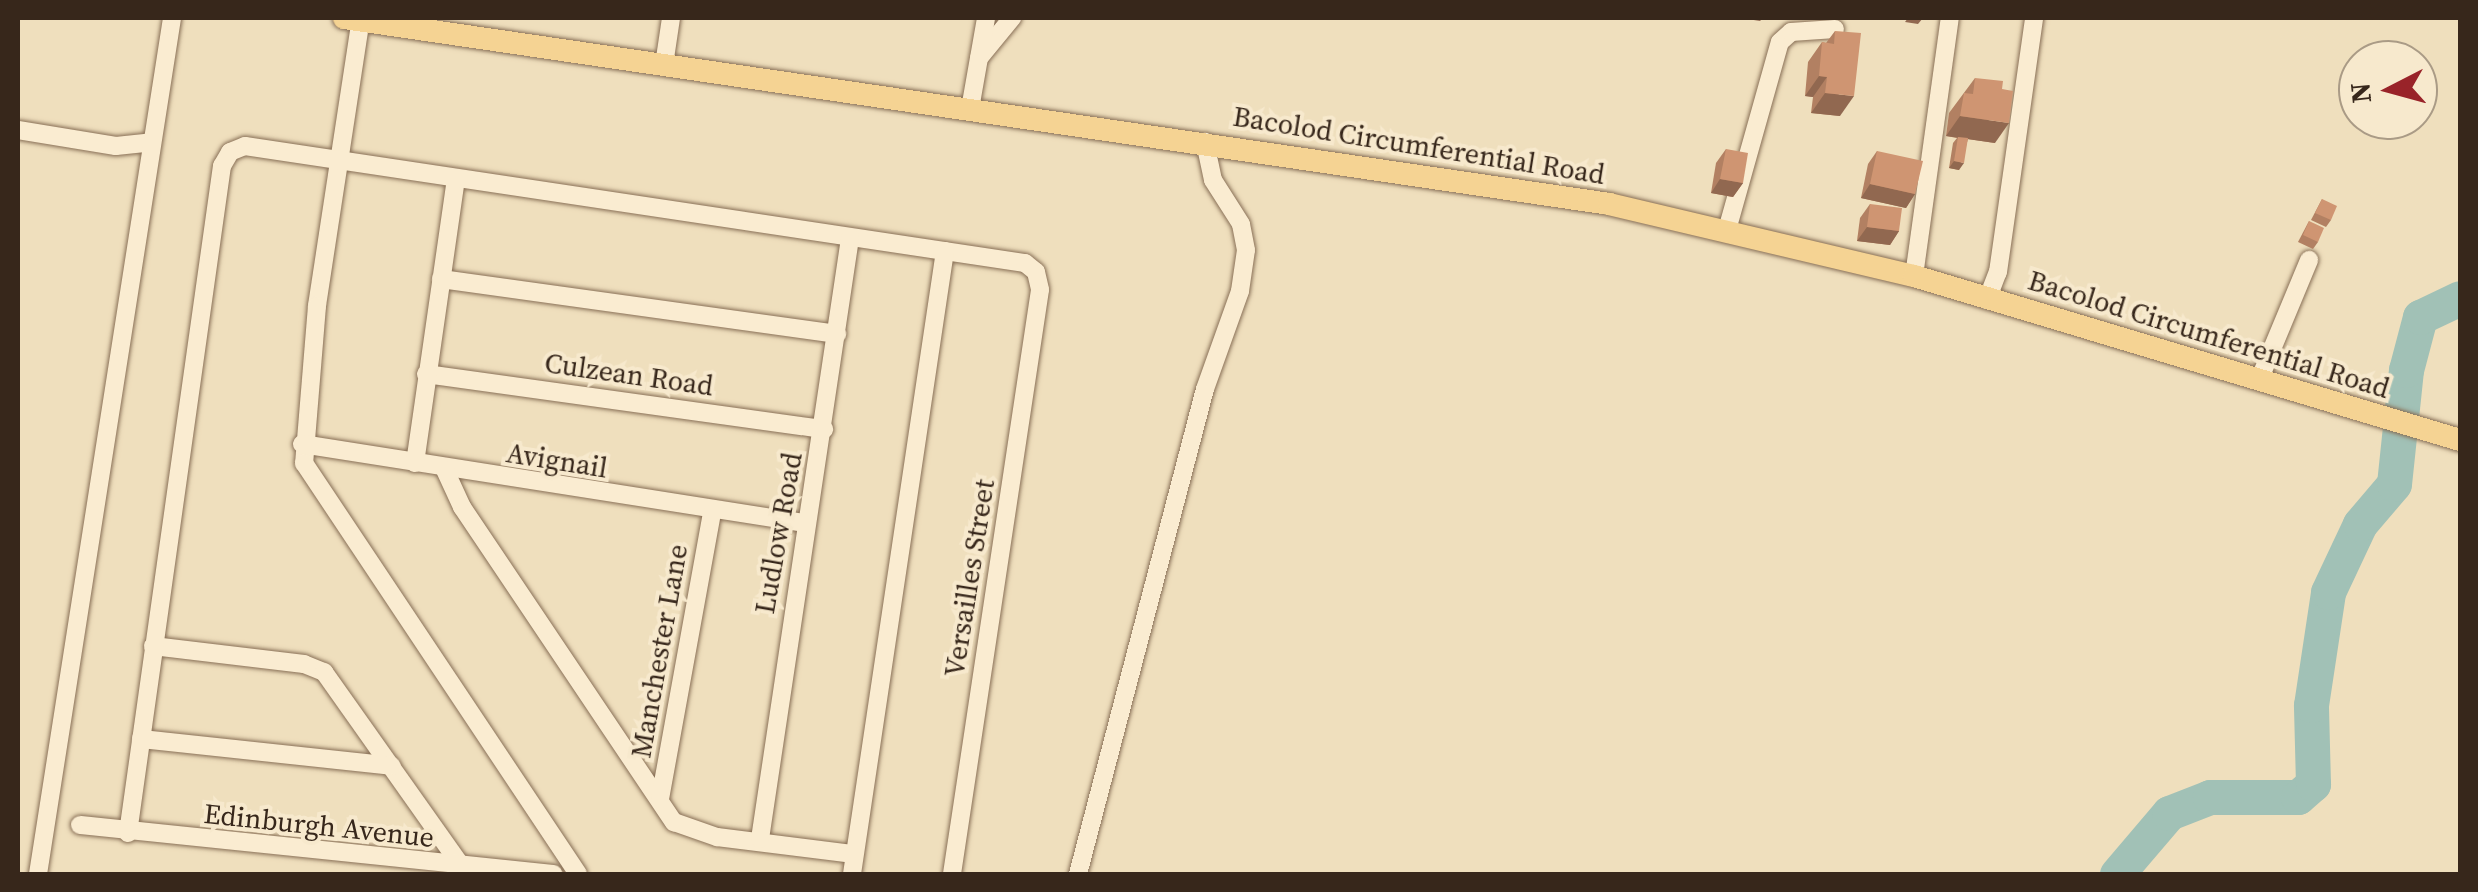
<!DOCTYPE html>
<html>
<head>
<meta charset="utf-8">
<style>
	body { margin:0 }
	#map { position:relative; width:2478px; height:892px; overflow:hidden; background:#efdfbd; font-family:"Source Serif 4",serif }
	div>[style] { position:absolute }
	[style*='--x'] { left:calc(var(--x)*1px); top:calc(var(--y)*1px); width:calc(var(--w)*1px); rotate:calc(var(--a)*1deg) }
	.river>* { height:35px; margin:-17.5px; padding:0 17.5px; transform-origin:17.5px; border-radius:17.5px; background:#a1c1b6 }
	.roads { filter:drop-shadow(0 0 2px #886f56) drop-shadow(0 0 2px #886f56) }
	.minor>* { height:18px; margin:-9px; padding:0 9px; transform-origin:9px; border-radius:9px; background:#faecd1 }
	.major>* { height:22px; margin:-11px; padding:0 11px; transform-origin:11px; border-radius:11px; background:#f5d393 }
	.wall>* { inset:0; background:#b28062 }
	.shaded-wall>* { inset:0; background:#916850 }
	.building>* { inset:0; background:#cf9572 }
	span { translate:-50% -50%; white-space:nowrap; text-align:center; line-height:1.15; -webkit-text-stroke:8px #f7e9cd; paint-order:stroke }
	.street-label { font-size:28px; color:#37271b }
	.frame { position:absolute; inset:0; border:20px solid #37271b; pointer-events:none }
	.north { position:absolute; left:2338px; top:40px; width:100px; height:100px; box-sizing:border-box; background:#f7e9cd; border:2px solid #aa9b86; border-radius:50%; rotate:264deg; font-size:28px; font-weight:700; line-height:40px; text-align:center; color:#37271b }
	.north::after { content:''; display:block; margin:auto; width:35px; height:45px; background:#992329; clip-path:polygon(50% 0,100% 100%,50% 72%,0 100%) }
</style>
</head>
<body>
<div id="map">
	<div class="river">
		<div style="--x:2117;--y:874;--w:80;--a:-49.6"></div>
		<div style="--x:2169;--y:813;--w:44;--a:-21.3"></div>
		<div style="--x:2210;--y:797;--w:88;--a:0"></div>
		<div style="--x:2298;--y:797;--w:20;--a:-41"></div>
		<div style="--x:2313;--y:784;--w:79;--a:-91.5"></div>
		<div style="--x:2311;--y:705;--w:114;--a:-81.4"></div>
		<div style="--x:2328;--y:592;--w:75;--a:-64.8"></div>
		<div style="--x:2360;--y:524;--w:52;--a:-49.6"></div>
		<div style="--x:2394;--y:484;--w:115;--a:-84"></div>
		<div style="--x:2406;--y:370;--w:55;--a:-75.2"></div>
		<div style="--x:2420;--y:317;--w:44;--a:-25.4"></div>
	</div>
	<div class="roads">
		<div class="minor">
			<div style="--x:361;--y:18;--w:291;--a:98.7"></div>
			<div style="--x:317;--y:306;--w:158;--a:94.7"></div>
			<div style="--x:304;--y:463;--w:494;--a:56.3"></div>
			<div style="--x:979;--y:58;--w:52;--a:-50.5"></div>
			<div style="--x:664;--y:65;--w:48;--a:-81.5"></div>
			<div style="--x:970;--y:109;--w:92;--a:-80"></div>
			<div style="--x:18;--y:130;--w:99;--a:9.3"></div>
			<div style="--x:116;--y:146;--w:36;--a:-6"></div>
			<div style="--x:1727;--y:230;--w:195;--a:-74.3"></div>
			<div style="--x:1780;--y:42;--w:15;--a:-42"></div>
			<div style="--x:1791;--y:32;--w:44;--a:-3.9"></div>
			<div style="--x:1914;--y:276;--w:260;--a:-82.1"></div>
			<div style="--x:441;--y:279;--w:400;--a:7.9"></div>
			<div style="--x:1987;--y:300;--w:30;--a:-69"></div>
			<div style="--x:1998;--y:272;--w:257;--a:-81.9"></div>
			<div style="--x:426;--y:374;--w:402;--a:7.9"></div>
			<div style="--x:2260;--y:378;--w:128;--a:-67.4"></div>
			<div style="--x:302;--y:444;--w:508;--a:8.94"></div>
			<div style="--x:415;--y:463;--w:288;--a:-81.8"></div>
			<div style="--x:445;--y:470;--w:41;--a:65.3"></div>
			<div style="--x:462;--y:507;--w:380;--a:56.1"></div>
			<div style="--x:674;--y:822;--w:46;--a:19.2"></div>
			<div style="--x:717;--y:837;--w:138;--a:7.1"></div>
			<div style="--x:153;--y:646;--w:152;--a:6.8"></div>
			<div style="--x:304;--y:664;--w:22;--a:22"></div>
			<div style="--x:324;--y:672;--w:240;--a:54.7"></div>
			<div style="--x:141;--y:739;--w:252;--a:6.1"></div>
			<div style="--x:660;--y:799;--w:290;--a:-79.7"></div>
			<div style="--x:80;--y:825;--w:476;--a:5.9"></div>
			<div style="--x:128;--y:833;--w:674;--a:-81.98"></div>
			<div style="--x:222;--y:166;--w:16;--a:-60"></div>
			<div style="--x:230;--y:152;--w:16;--a:-22"></div>
			<div style="--x:245;--y:146;--w:789;--a:8.53"></div>
			<div style="--x:1025;--y:263;--w:14;--a:39"></div>
			<div style="--x:1036;--y:272;--w:18;--a:77"></div>
			<div style="--x:1040;--y:290;--w:591;--a:98.57"></div>
			<div style="--x:760;--y:839;--w:608;--a:-81.48"></div>
			<div style="--x:38;--y:874;--w:866;--a:-81.1"></div>
			<div style="--x:852;--y:874;--w:630;--a:-81.51"></div>
			<div style="--x:1078;--y:874;--w:501;--a:-75.33"></div>
			<div style="--x:1205;--y:389;--w:104;--a:-70.3"></div>
			<div style="--x:1240;--y:291;--w:41;--a:-81.7"></div>
			<div style="--x:1246;--y:250;--w:26;--a:-101"></div>
			<div style="--x:1241;--y:224;--w:52;--a:-122.5"></div>
			<div style="--x:1213;--y:180;--w:39;--a:-102"></div>
		</div>
		<div class="major">
			<div style="--x:344;--y:18;--w:1279;--a:8.36"></div>
			<div style="--x:1609;--y:204;--w:313;--a:13.3"></div>
			<div style="--x:1914;--y:276;--w:570;--a:16.72"></div>
		</div>
	</div>
	<div class="wall">
		<div style="clip-path:polygon(1835px 31px,1840px 116px,1811px 113px,1813px 97px,1805px 96px,1808px 62px,1822px 42px,1826px 43px)"></div>
		<div style="clip-path:polygon(1975px 78px,1995px 143px,1968px 139px,1959px 170px,1949px 168px,1953px 143px,1957px 138px,1946px 136px,1949px 113px)"></div>
		<div style="clip-path:polygon(1726px 149px,1743px 183px,1733px 197px,1711px 193px,1716px 163px)"></div>
		<div style="clip-path:polygon(1877px 151px,1915px 194px,1906px 208px,1861px 198px,1868px 164px)"></div>
		<div style="clip-path:polygon(2322px 199px,2331px 220px,2326px 227px,2311px 220px)"></div>
		<div style="clip-path:polygon(1870px 204px,1899px 231px,1890px 245px,1857px 241px,1860px 218px)"></div>
		<div style="clip-path:polygon(2309px 221px,2318px 242px,2313px 249px,2298px 242px)"></div>
	</div>
	<div class="shaded-wall">
		<div style="clip-path:polygon(1741px 18px,1763px 18px,1760px 21px)"></div>
		<div style="clip-path:polygon(1908px 18px,1923px 18px,1918px 24px,1905px 22px)"></div>
		<div style="clip-path:polygon(1819px 76px,1827px 77px,1813px 97px,1805px 96px)"></div>
		<div style="clip-path:polygon(1825px 93px,1854px 96px,1840px 116px,1811px 113px)"></div>
		<div style="clip-path:polygon(1960px 116px,2009px 123px,1995px 143px,1946px 136px)"></div>
		<div style="clip-path:polygon(1954px 161px,1964px 163px,1959px 170px,1949px 168px)"></div>
		<div style="clip-path:polygon(1720px 179px,1743px 183px,1733px 197px,1711px 193px)"></div>
		<div style="clip-path:polygon(1870px 184px,1915px 194px,1906px 208px,1861px 198px)"></div>
		<div style="clip-path:polygon(1867px 227px,1899px 231px,1890px 245px,1857px 241px)"></div>
	</div>
	<div class="building">
		<div style="clip-path:polygon(1835px 31px,1861px 33px,1854px 96px,1825px 93px,1827px 77px,1819px 76px,1822px 42px,1834px 44px)"></div>
		<div style="clip-path:polygon(1975px 78px,2003px 81px,2002px 89px,2013px 91px,2009px 123px,1960px 116px,1964px 93px,1973px 94px)"></div>
		<div style="clip-path:polygon(1958px 137px,1968px 138px,1964px 163px,1954px 161px)"></div>
		<div style="clip-path:polygon(1726px 149px,1748px 153px,1743px 183px,1720px 179px)"></div>
		<div style="clip-path:polygon(1877px 151px,1923px 161px,1915px 194px,1870px 184px)"></div>
		<div style="clip-path:polygon(2322px 199px,2337px 206px,2331px 220px,2315px 213px)"></div>
		<div style="clip-path:polygon(1870px 204px,1902px 208px,1899px 231px,1867px 227px)"></div>
		<div style="clip-path:polygon(2309px 221px,2324px 228px,2318px 242px,2303px 235px)"></div>
	</div>
	<div class="street-label">
		<span style="left:1419px;top:145px;rotate:9deg">Bacolod Circumferential Road</span>
		<span style="left:2209px;top:334px;rotate:17deg">Bacolod Circumferential Road</span>
		<span style="left:629px;top:374px;rotate:8deg">Culzean Road</span>
		<span style="left:557px;top:460px;rotate:9deg">Avignail</span>
		<span style="left:778px;top:533px;rotate:-80deg">Ludlow Road</span>
		<span style="left:969px;top:578px;rotate:-81deg">Versailles Street</span>
		<span style="left:659px;top:651px;rotate:-80deg">Manchester Lane</span>
		<span style="left:319px;top:825px;rotate:6deg">Edinburgh Avenue</span>
	</div>
	<div class="frame"></div>
	<div class="north">N</div>
</div>
</body>
</html>
